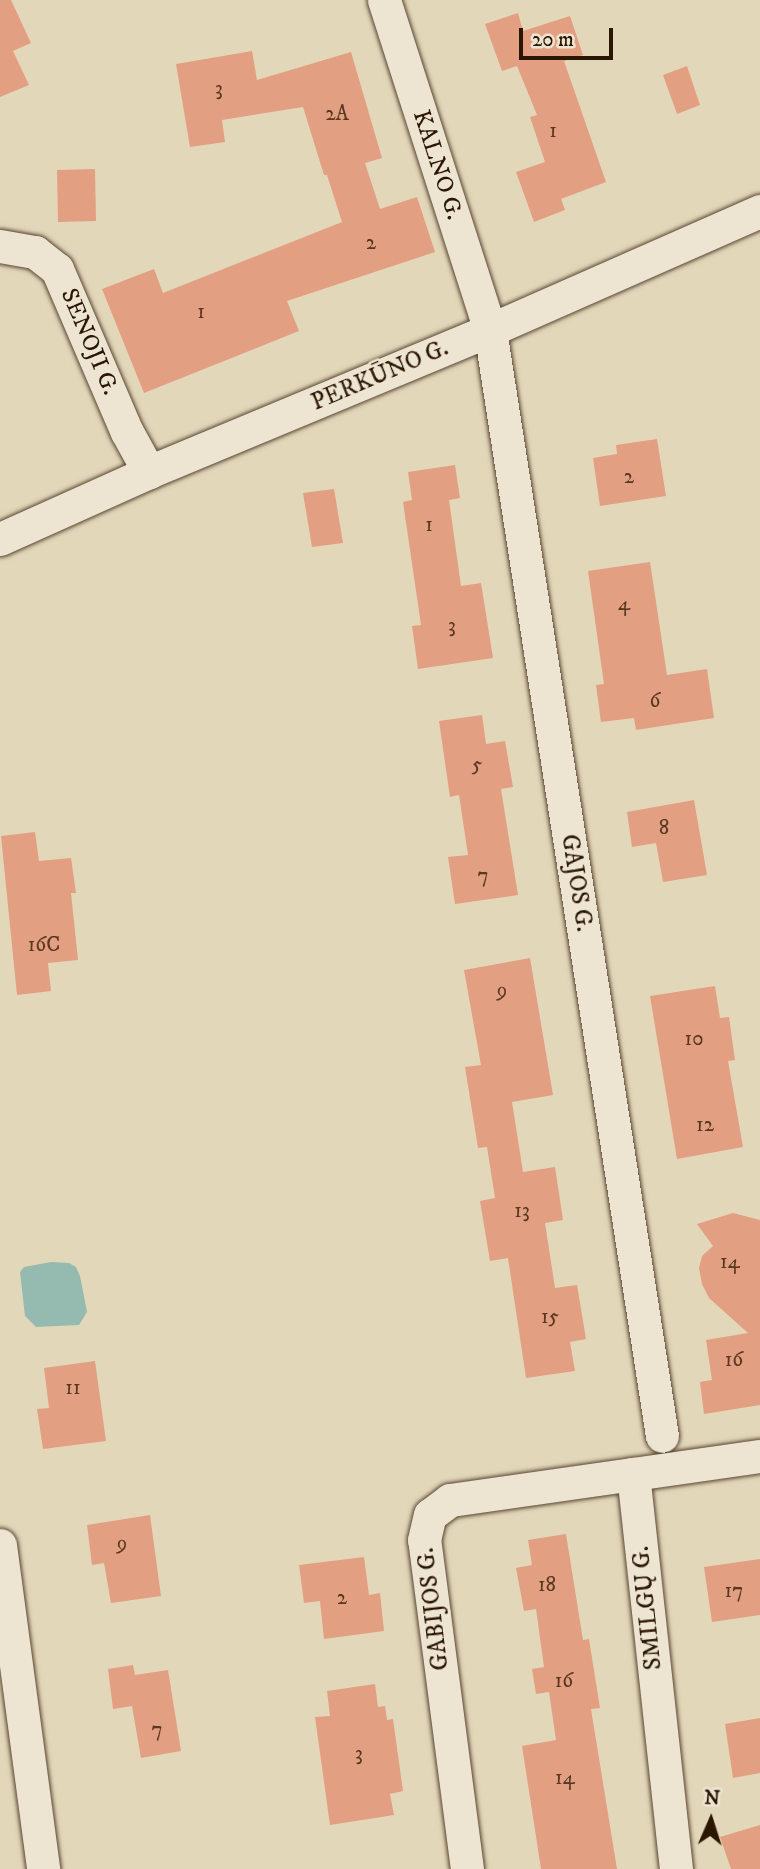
<!DOCTYPE html>
<html>
<head>
<meta charset="utf-8">
<style>
	body { margin:0 }
	#map { position:relative; width:760px; height:1869px; overflow:hidden; background:#e3d7ba; font-family:"IM FELL DW Pica",serif }
	div>[style] { position:absolute }
	[style*='--x'] { left:calc(var(--x)*1px); top:calc(var(--y)*1px); width:calc(var(--w)*1px); rotate:calc(var(--a)*1deg) }
	.water>* { inset:0; background:#95bab0 }
	.building>* { inset:0; background:#e39f81 }
	.roads { filter:drop-shadow(0 0 2px #594631) drop-shadow(0 0 2px #594631) }
	.street>* { height:33px; margin:-16.5px; padding:0 16.5px; transform-origin:16.5px; border-radius:16.5px; background:#ede5d2 }
	span { translate:-50% -50%; white-space:nowrap; text-align:center; line-height:1.15; -webkit-text-stroke:5px #ede5d2; paint-order:stroke }
	.number-label { font-size:21px; color:#593822 }
	.number-label span { -webkit-text-stroke-width:0 }
	.street-label { font-size:24px; color:#2b1603 }
	.north { position:absolute; left:676px; top:1785px; width:70px; height:70px; -webkit-text-stroke:5px #ede5d2; paint-order:stroke; rotate:3deg; font-size:19px; font-weight:700; line-height:28px; text-align:center; color:#2b1603 }
	.north::after { content:''; display:block; margin:auto; width:24px; height:32px; background:#2b1603; clip-path:polygon(50% 0,100% 100%,50% 72%,0 100%) }
	.scale { position:absolute; left:519px; top:28px; width:94px; height:32px; box-sizing:border-box; border:4px solid #2b1603; border-top:0; padding-left:9px; font-size:21px; line-height:24px; white-space:nowrap; color:#2b1603; -webkit-text-stroke:5px #ede5d2; paint-order:stroke }
</style>
</head>
<body>
<div id="map">
	<div class="water">
		<div style="clip-path:polygon(51px 1262px,69px 1263px,76px 1267px,80px 1276px,87px 1312px,79px 1325px,36px 1327px,25px 1316px,20px 1272px,24px 1267px)"></div>
	</div>
	<div class="building">
		<div style="clip-path:polygon(0 0,11px 0,31px 43px,13px 51px,29px 85px,0 97px)"></div>
		<div style="clip-path:polygon(518px 13px,523px 31px,570px 16px,583px 55px,564px 61px,606px 182px,561px 199px,565px 210px,534px 222px,516px 172px,545px 162px,530px 117px,537px 115px,517px 66px,502px 71px,485px 24px)"></div>
		<div style="clip-path:polygon(252px 51px,257px 80px,351px 52px,382px 158px,365px 163px,380px 209px,417px 197px,435px 252px,287px 301px,299px 331px,144px 393px,102px 289px,154px 269px,163px 293px,342px 222px,327px 175px,324px 175px,303px 107px,222px 120px,225px 142px,190px 147px,176px 64px)"></div>
		<div style="clip-path:polygon(687px 66px,700px 105px,677px 114px,663px 75px)"></div>
		<div style="clip-path:polygon(95px 169px,96px 221px,58px 222px,57px 170px)"></div>
		<div style="clip-path:polygon(657px 439px,666px 496px,600px 506px,593px 458px,617px 454px,616px 445px)"></div>
		<div style="clip-path:polygon(455px 465px,460px 498px,449px 500px,461px 586px,481px 583px,493px 658px,418px 669px,412px 626px,421px 625px,403px 502px,412px 500px,408px 472px)"></div>
		<div style="clip-path:polygon(334px 489px,343px 543px,312px 547px,303px 493px)"></div>
		<div style="clip-path:polygon(650px 562px,667px 675px,707px 669px,714px 718px,636px 730px,634px 718px,601px 722px,596px 685px,604px 684px,588px 571px)"></div>
		<div style="clip-path:polygon(482px 715px,486px 744px,505px 741px,513px 787px,501px 789px,518px 895px,455px 904px,448px 857px,468px 855px,459px 795px,450px 797px,439px 721px)"></div>
		<div style="clip-path:polygon(694px 800px,707px 875px,663px 882px,656px 843px,632px 847px,627px 812px)"></div>
		<div style="clip-path:polygon(35px 832px,39px 861px,71px 858px,76px 893px,71px 893px,78px 960px,48px 963px,51px 991px,17px 995px,1px 836px)"></div>
		<div style="clip-path:polygon(530px 958px,553px 1095px,512px 1102px,523px 1172px,555px 1167px,563px 1220px,545px 1223px,555px 1288px,577px 1285px,586px 1339px,570px 1342px,575px 1371px,526px 1378px,508px 1258px,490px 1261px,480px 1201px,495px 1198px,487px 1147px,478px 1148px,465px 1067px,481px 1065px,464px 970px)"></div>
		<div style="clip-path:polygon(715px 986px,720px 1018px,729px 1017px,735px 1060px,728px 1061px,743px 1147px,677px 1159px,650px 996px)"></div>
		<div style="clip-path:polygon(733px 1213px,760px 1220px,760px 1405px,704px 1414px,700px 1382px,712px 1380px,706px 1340px,748px 1333px,709px 1298px,702px 1284px,699px 1268px,702px 1256px,713px 1246px,697px 1224px)"></div>
		<div style="clip-path:polygon(95px 1361px,106px 1441px,43px 1449px,37px 1409px,49px 1408px,44px 1368px)"></div>
		<div style="clip-path:polygon(150px 1515px,161px 1596px,111px 1603px,104px 1563px,92px 1565px,87px 1525px)"></div>
		<div style="clip-path:polygon(566px 1534px,583px 1640px,589px 1639px,600px 1708px,591px 1709px,617px 1869px,541px 1869px,522px 1746px,556px 1740px,549px 1692px,536px 1694px,532px 1669px,544px 1667px,536px 1609px,524px 1611px,516px 1568px,532px 1565px,528px 1540px)"></div>
		<div style="clip-path:polygon(364px 1557px,369px 1595px,380px 1593px,384px 1631px,324px 1639px,320px 1601px,304px 1603px,299px 1565px)"></div>
		<div style="clip-path:polygon(760px 1559px,760px 1615px,712px 1622px,704px 1567px)"></div>
		<div style="clip-path:polygon(133px 1665px,135px 1675px,168px 1670px,181px 1751px,141px 1758px,132px 1706px,113px 1709px,108px 1669px)"></div>
		<div style="clip-path:polygon(375px 1684px,378px 1707px,385px 1706px,387px 1720px,393px 1719px,403px 1791px,390px 1794px,394px 1815px,330px 1825px,315px 1717px,330px 1716px,327px 1691px)"></div>
		<div style="clip-path:polygon(760px 1718px,760px 1773px,733px 1778px,725px 1724px)"></div>
		<div style="clip-path:polygon(760px 1825px,760px 1869px,731px 1869px,720px 1837px)"></div>
	</div>
	<div class="roads">
		<div class="street">
			<div style="--x:384;--y:0;--w:347;--a:72.2"></div>
			<div style="--x:490;--y:330;--w:1119;--a:81.16"></div>
			<div style="--x:0;--y:246;--w:36;--a:10"></div>
			<div style="--x:35;--y:252;--w:28;--a:38"></div>
			<div style="--x:57;--y:269;--w:177;--a:66.8"></div>
			<div style="--x:127;--y:432;--w:46;--a:61.2"></div>
			<div style="--x:0;--y:539;--w:163;--a:-24.2"></div>
			<div style="--x:149;--y:472;--w:369;--a:-22.6"></div>
			<div style="--x:490;--y:330;--w:295;--a:-23.8"></div>
			<div style="--x:0;--y:1545;--w:327;--a:82.4"></div>
			<div style="--x:467;--y:1869;--w:332;--a:-97.4"></div>
			<div style="--x:424;--y:1540;--w:26;--a:-77"></div>
			<div style="--x:430;--y:1515;--w:25;--a:-37"></div>
			<div style="--x:450;--y:1500;--w:185;--a:-8.1"></div>
			<div style="--x:676;--y:1869;--w:397;--a:-96.2"></div>
			<div style="--x:633;--y:1474;--w:128;--a:-8.1"></div>
		</div>
	</div>
	<div class="number-label">
		<span style="left:219px;top:89px">3</span>
		<span style="left:337px;top:114px">2A</span>
		<span style="left:553px;top:131px">1</span>
		<span style="left:371px;top:243px">2</span>
		<span style="left:201px;top:312px">1</span>
		<span style="left:629px;top:477px">2</span>
		<span style="left:429px;top:525px">1</span>
		<span style="left:624px;top:604px">4</span>
		<span style="left:452px;top:626px">3</span>
		<span style="left:655px;top:701px">6</span>
		<span style="left:477px;top:765px">5</span>
		<span style="left:664px;top:828px">8</span>
		<span style="left:483px;top:876px">7</span>
		<span style="left:44px;top:945px">16C</span>
		<span style="left:502px;top:991px">9</span>
		<span style="left:694px;top:1039px">10</span>
		<span style="left:705px;top:1125px">12</span>
		<span style="left:522px;top:1211px">13</span>
		<span style="left:730px;top:1262px">14</span>
		<span style="left:550px;top:1317px">15</span>
		<span style="left:734px;top:1360px">16</span>
		<span style="left:73px;top:1388px">11</span>
		<span style="left:122px;top:1544px">9</span>
		<span style="left:547px;top:1585px">18</span>
		<span style="left:734px;top:1591px">17</span>
		<span style="left:342px;top:1598px">2</span>
		<span style="left:564px;top:1681px">16</span>
		<span style="left:157px;top:1730px">7</span>
		<span style="left:359px;top:1754px">3</span>
		<span style="left:565px;top:1778px">14</span>
	</div>
	<div class="street-label">
		<span style="left:437px;top:165px;rotate:72deg">KALNO G.</span>
		<span style="left:89px;top:342px;rotate:67deg">SENOJI G.</span>
		<span style="left:380px;top:376px;rotate:-23deg">PERKŪNO G.</span>
		<span style="left:576px;top:883px;rotate:81deg">GAJOS G.</span>
		<span style="left:648px;top:1608px;rotate:-96deg">SMILGŲ G.</span>
		<span style="left:434px;top:1609px;rotate:-97deg">GABIJOS G.</span>
	</div>
	<div class="north">N</div>
	<div class="scale">20 m</div>
</div>
</body>
</html>
